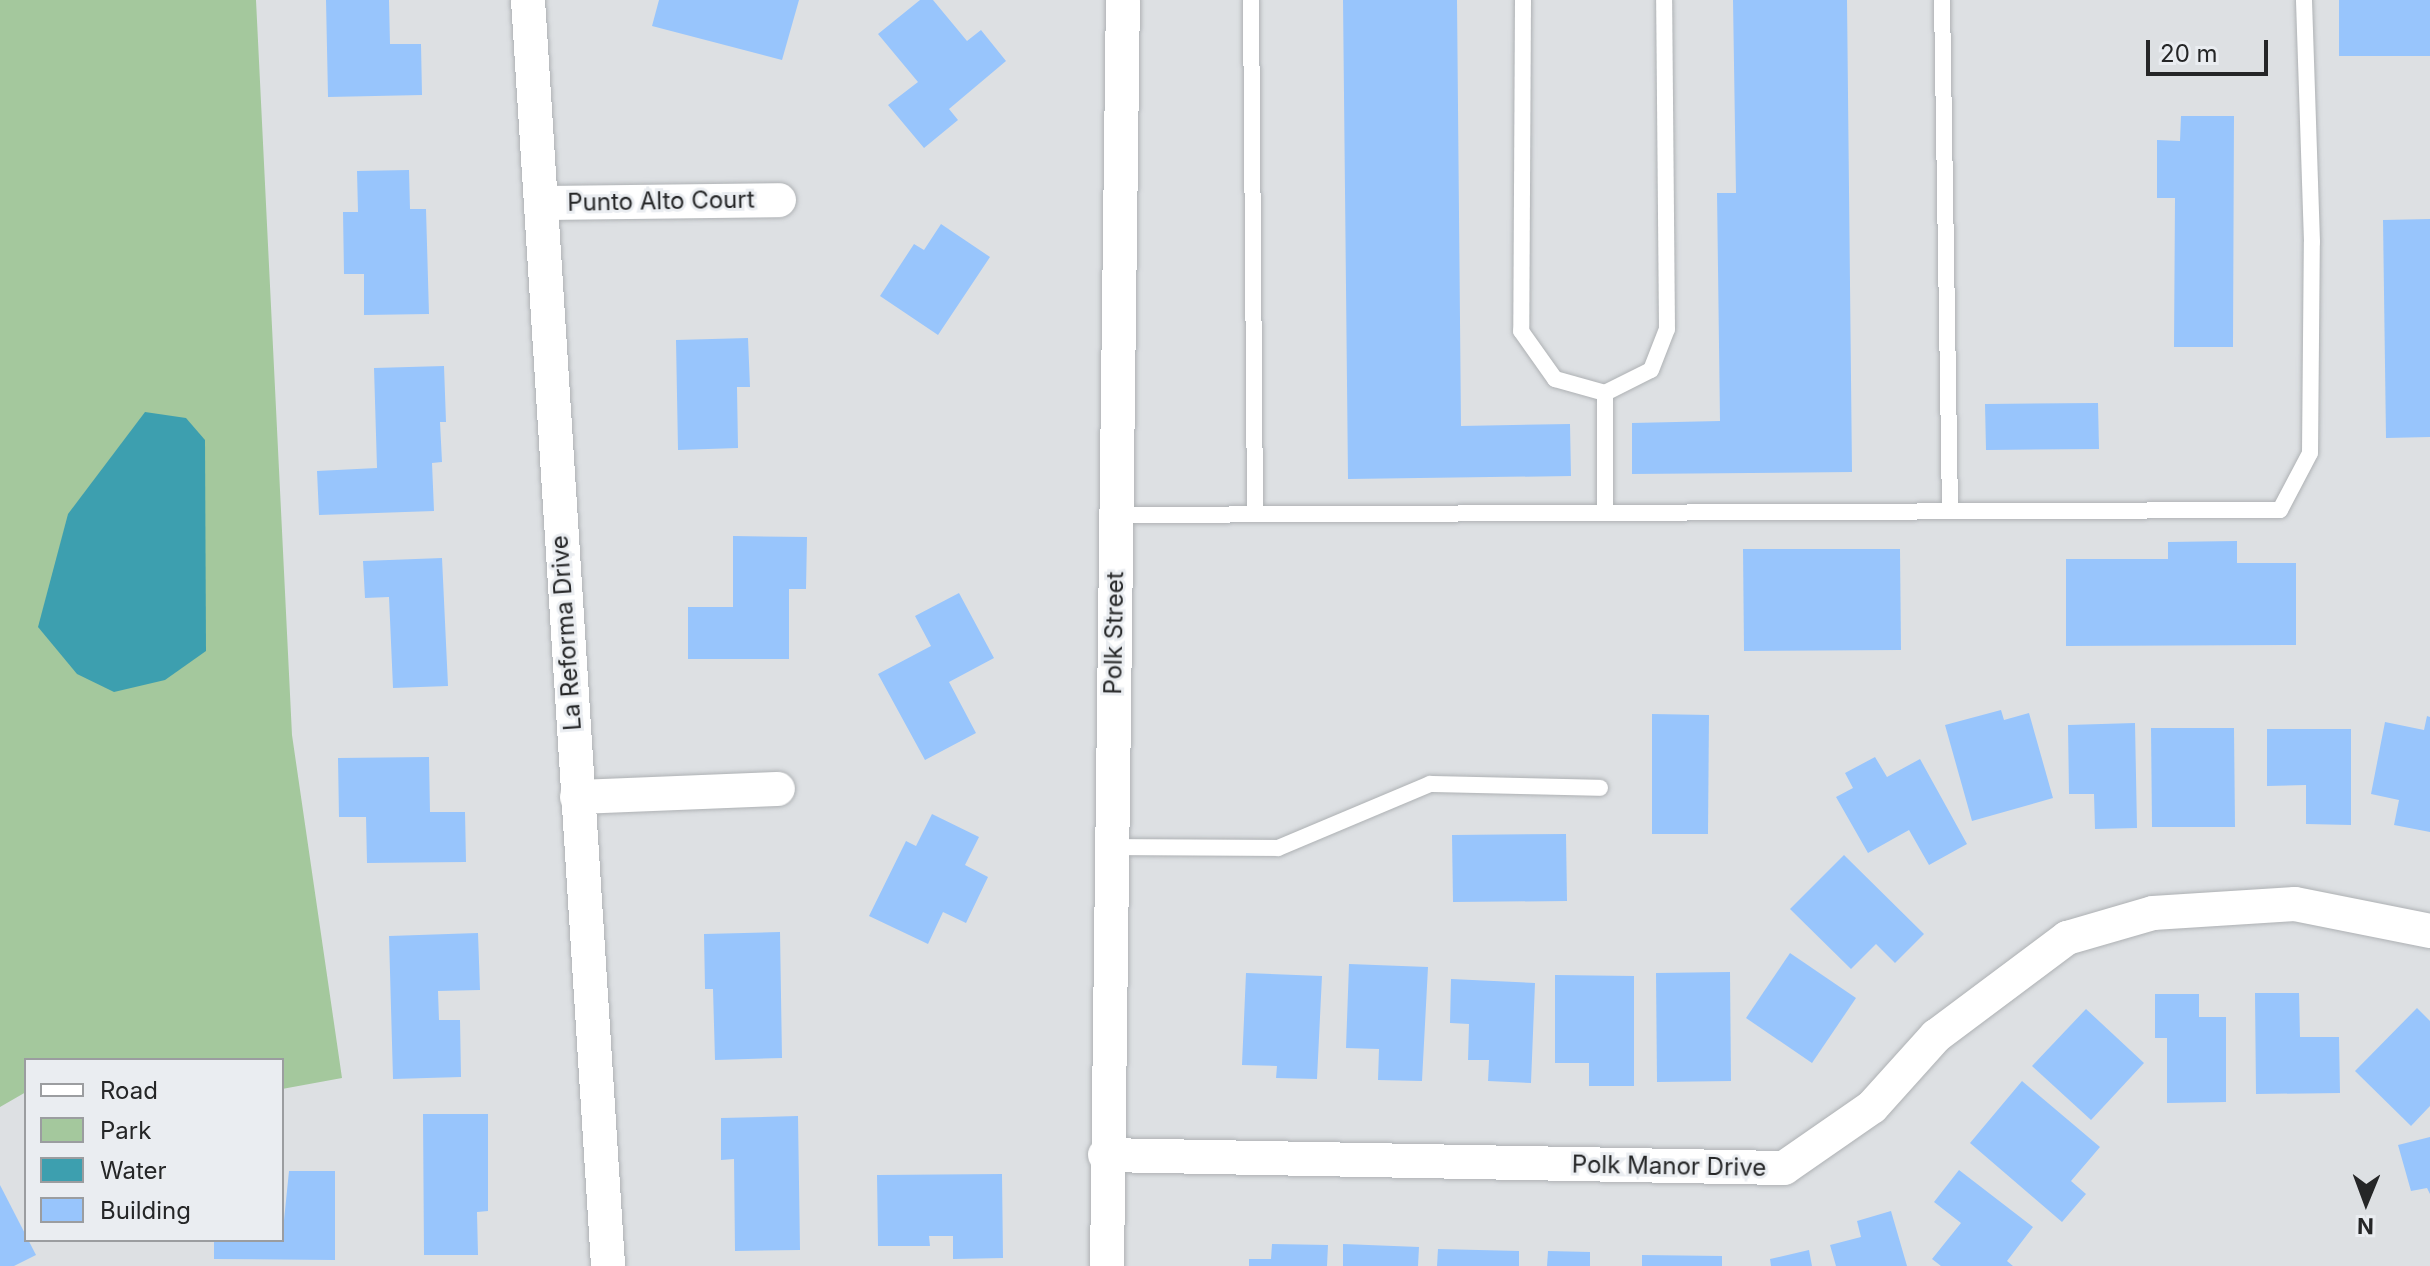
<!DOCTYPE html>
<html>
<head>
<meta charset="utf-8">
<style>
	body { margin:0 }
	#map { position:relative; width:2430px; height:1266px; overflow:hidden; background:#dde0e3; font-family:Inter,sans-serif }
	div>[style] { position:absolute }
	[style*='--x'] { left:calc(var(--x)*1px); top:calc(var(--y)*1px); width:calc(var(--w)*1px); rotate:calc(var(--a)*1deg) }
	.green>* { inset:0; background:#a4c89d }
	.water>* { inset:0; background:#3d9faf }
	.building>* { inset:0; background:#98c5fc }
	.roads { filter:drop-shadow(0 0 2px #aeb1b4) drop-shadow(0 0 2px #aeb1b4) }
	.lane>* { height:16px; margin:-8px; padding:0 8px; transform-origin:8px; border-radius:8px; background:#fff }
	.street>* { height:34px; margin:-17px; padding:0 17px; transform-origin:17px; border-radius:17px; background:#fff }
	span { translate:-50% -50%; white-space:nowrap; text-align:center; line-height:1.15; -webkit-text-stroke:6px #eaedf1; paint-order:stroke }
	.street-label { font-size:24px; color:#252627 }
	.legend { position:absolute; left:24px; top:1058px; width:260px; height:184px; box-sizing:border-box; background:#eaedf1; border:2px solid #9b9da0; margin:0; padding:10px 14px; list-style:none; font-size:24px; color:#252627 }
	.legend li { display:flex; align-items:center; gap:16px; height:40px }
	.legend b { width:40px; border:2px solid #9b9da0 }
	.north { position:absolute; left:2326px; top:1162px; width:80px; height:80px; -webkit-text-stroke:6px #eaedf1; paint-order:stroke; rotate:181deg; font-size:22px; font-weight:700; line-height:32px; text-align:center; color:#252627 }
	.north::after { content:''; display:block; margin:auto; width:28px; height:36px; background:#252627; clip-path:polygon(50% 0,100% 100%,50% 72%,0 100%) }
	.scale { position:absolute; left:2146px; top:40px; width:122px; height:36px; box-sizing:border-box; border:4px solid #252627; border-top:0; padding-left:10px; font-size:24px; line-height:28px; white-space:nowrap; color:#252627; -webkit-text-stroke:6px #eaedf1; paint-order:stroke }
</style>
</head>
<body>
<div id="map">
	<div class="green">
		<div style="clip-path:polygon(0 0,256px 0,292px 735px,342px 1078px,282px 1089px,282px 1060px,26px 1060px,26px 1092px,0 1107px)"></div>
	</div>
	<div class="water">
		<div style="clip-path:polygon(145px 412px,186px 418px,205px 440px,206px 651px,165px 680px,114px 692px,77px 674px,38px 627px,68px 514px)"></div>
	</div>
	<div class="building">
		<div style="clip-path:polygon(326px 0,389px 0,390px 44px,421px 44px,422px 95px,328px 97px)"></div>
		<div style="clip-path:polygon(659px 0,799px 0,782px 60px,652px 26px)"></div>
		<div style="clip-path:polygon(920px 0,933px 0,967px 41px,981px 30px,1006px 61px,949px 109px,958px 120px,924px 148px,888px 105px,918px 82px,878px 34px)"></div>
		<div style="clip-path:polygon(1343px 0,1457px 0,1461px 426px,1570px 424px,1571px 476px,1348px 479px)"></div>
		<div style="clip-path:polygon(1733px 0,1847px 0,1852px 472px,1632px 474px,1632px 423px,1720px 421px,1717px 193px,1736px 193px)"></div>
		<div style="clip-path:polygon(2339px 0,2430px 0,2430px 56px,2339px 56px)"></div>
		<div style="clip-path:polygon(2181px 116px,2234px 116px,2233px 347px,2174px 347px,2175px 198px,2157px 198px,2157px 140px,2180px 141px)"></div>
		<div style="clip-path:polygon(409px 170px,410px 209px,426px 209px,429px 314px,364px 315px,364px 274px,344px 274px,343px 212px,358px 212px,357px 171px)"></div>
		<div style="clip-path:polygon(2430px 219px,2430px 437px,2386px 438px,2383px 220px)"></div>
		<div style="clip-path:polygon(941px 224px,990px 257px,938px 335px,880px 296px,914px 244px,924px 250px)"></div>
		<div style="clip-path:polygon(748px 338px,750px 387px,737px 387px,738px 448px,678px 450px,676px 340px)"></div>
		<div style="clip-path:polygon(444px 366px,446px 422px,440px 422px,442px 462px,432px 463px,434px 511px,319px 515px,317px 471px,377px 468px,374px 368px)"></div>
		<div style="clip-path:polygon(2098px 403px,2099px 449px,1986px 450px,1985px 404px)"></div>
		<div style="clip-path:polygon(733px 536px,807px 537px,806px 589px,789px 589px,789px 659px,688px 659px,688px 607px,733px 607px)"></div>
		<div style="clip-path:polygon(2237px 541px,2237px 563px,2296px 563px,2296px 645px,2066px 646px,2066px 559px,2168px 559px,2168px 542px)"></div>
		<div style="clip-path:polygon(1743px 549px,1900px 549px,1901px 650px,1744px 651px)"></div>
		<div style="clip-path:polygon(442px 558px,448px 686px,393px 688px,389px 597px,365px 598px,363px 561px)"></div>
		<div style="clip-path:polygon(959px 593px,994px 658px,949px 682px,976px 733px,925px 760px,878px 674px,931px 646px,915px 616px)"></div>
		<div style="clip-path:polygon(2001px 710px,2004px 720px,2029px 713px,2053px 798px,1972px 821px,1945px 725px)"></div>
		<div style="clip-path:polygon(1652px 714px,1709px 715px,1708px 834px,1652px 834px)"></div>
		<div style="clip-path:polygon(2427px 716px,2430px 717px,2430px 832px,2394px 825px,2399px 800px,2371px 794px,2385px 722px,2424px 730px)"></div>
		<div style="clip-path:polygon(2135px 723px,2137px 828px,2095px 829px,2094px 794px,2069px 794px,2068px 725px)"></div>
		<div style="clip-path:polygon(2151px 728px,2234px 728px,2235px 827px,2152px 827px)"></div>
		<div style="clip-path:polygon(2267px 729px,2351px 729px,2351px 825px,2306px 824px,2306px 785px,2267px 786px)"></div>
		<div style="clip-path:polygon(429px 757px,430px 812px,465px 812px,466px 862px,367px 863px,366px 817px,339px 817px,338px 758px)"></div>
		<div style="clip-path:polygon(1875px 757px,1887px 777px,1920px 759px,1967px 844px,1929px 865px,1909px 830px,1868px 853px,1836px 797px,1853px 788px,1845px 773px)"></div>
		<div style="clip-path:polygon(932px 814px,979px 837px,965px 865px,988px 877px,966px 923px,943px 912px,928px 944px,869px 916px,906px 841px,916px 846px)"></div>
		<div style="clip-path:polygon(1566px 834px,1567px 901px,1453px 902px,1452px 835px)"></div>
		<div style="clip-path:polygon(1844px 855px,1924px 934px,1895px 963px,1876px 944px,1851px 969px,1790px 909px)"></div>
		<div style="clip-path:polygon(780px 932px,782px 1058px,715px 1060px,713px 989px,705px 989px,704px 934px)"></div>
		<div style="clip-path:polygon(478px 933px,480px 990px,438px 991px,439px 1020px,460px 1020px,461px 1077px,393px 1079px,389px 936px)"></div>
		<div style="clip-path:polygon(1790px 953px,1856px 998px,1812px 1063px,1746px 1018px)"></div>
		<div style="clip-path:polygon(1349px 964px,1428px 967px,1422px 1081px,1378px 1080px,1379px 1049px,1346px 1048px)"></div>
		<div style="clip-path:polygon(1730px 972px,1731px 1081px,1657px 1082px,1656px 973px)"></div>
		<div style="clip-path:polygon(1246px 973px,1322px 976px,1317px 1079px,1276px 1078px,1277px 1066px,1242px 1065px)"></div>
		<div style="clip-path:polygon(1555px 975px,1634px 976px,1634px 1086px,1589px 1086px,1589px 1063px,1555px 1063px)"></div>
		<div style="clip-path:polygon(1451px 979px,1535px 983px,1531px 1083px,1488px 1081px,1489px 1060px,1468px 1060px,1469px 1024px,1450px 1023px)"></div>
		<div style="clip-path:polygon(2255px 993px,2299px 993px,2300px 1037px,2339px 1037px,2340px 1093px,2256px 1094px)"></div>
		<div style="clip-path:polygon(2155px 994px,2199px 994px,2199px 1017px,2226px 1017px,2226px 1102px,2167px 1103px,2167px 1038px,2155px 1038px)"></div>
		<div style="clip-path:polygon(2417px 1008px,2430px 1021px,2430px 1106px,2411px 1126px,2355px 1071px)"></div>
		<div style="clip-path:polygon(2086px 1009px,2144px 1063px,2091px 1120px,2032px 1066px)"></div>
		<div style="clip-path:polygon(2022px 1081px,2100px 1147px,2071px 1181px,2086px 1194px,2062px 1222px,1970px 1143px)"></div>
		<div style="clip-path:polygon(423px 1114px,488px 1114px,488px 1211px,477px 1212px,478px 1255px,424px 1255px)"></div>
		<div style="clip-path:polygon(798px 1116px,800px 1250px,735px 1251px,734px 1159px,721px 1160px,721px 1118px)"></div>
		<div style="clip-path:polygon(2430px 1137px,2430px 1194px,2427px 1188px,2411px 1191px,2398px 1145px)"></div>
		<div style="clip-path:polygon(1959px 1170px,2033px 1227px,2007px 1261px,2013px 1266px,1941px 1266px,1932px 1259px,1961px 1223px,1934px 1202px)"></div>
		<div style="clip-path:polygon(289px 1171px,335px 1171px,335px 1260px,214px 1259px,214px 1240px,282px 1240px)"></div>
		<div style="clip-path:polygon(1002px 1174px,1003px 1258px,953px 1259px,953px 1236px,929px 1236px,930px 1246px,878px 1246px,877px 1175px)"></div>
		<div style="clip-path:polygon(0 1185px,36px 1255px,14px 1266px,0 1266px)"></div>
		<div style="clip-path:polygon(1891px 1211px,1907px 1266px,1836px 1266px,1830px 1245px,1861px 1237px,1857px 1221px)"></div>
		<div style="clip-path:polygon(1272px 1244px,1328px 1245px,1327px 1266px,1249px 1266px,1249px 1259px,1271px 1259px)"></div>
		<div style="clip-path:polygon(1343px 1244px,1419px 1247px,1418px 1266px,1343px 1266px)"></div>
		<div style="clip-path:polygon(1438px 1249px,1519px 1251px,1519px 1266px,1437px 1266px)"></div>
		<div style="clip-path:polygon(1809px 1250px,1812px 1266px,1771px 1266px,1770px 1259px)"></div>
		<div style="clip-path:polygon(1548px 1251px,1590px 1252px,1590px 1266px,1547px 1266px)"></div>
		<div style="clip-path:polygon(1642px 1255px,1722px 1256px,1722px 1266px,1642px 1266px)"></div>
	</div>
	<div class="roads">
		<div class="lane">
			<div style="--x:1251;--y:0;--w:514;--a:89.55"></div>
			<div style="--x:1523;--y:0;--w:331;--a:90.3"></div>
			<div style="--x:1521;--y:331;--w:59;--a:54.7"></div>
			<div style="--x:1555;--y:379;--w:52;--a:15.6"></div>
			<div style="--x:1605;--y:393;--w:51;--a:-26.6"></div>
			<div style="--x:1651;--y:370;--w:44;--a:-68.7"></div>
			<div style="--x:1667;--y:329;--w:329;--a:-90.5"></div>
			<div style="--x:1942;--y:0;--w:511;--a:89.1"></div>
			<div style="--x:1605;--y:393;--w:120;--a:90"></div>
			<div style="--x:1116;--y:515;--w:1164;--a:-0.25"></div>
			<div style="--x:2280;--y:510;--w:64;--a:-62.2"></div>
			<div style="--x:2310;--y:453;--w:211;--a:-89.5"></div>
			<div style="--x:2312;--y:242;--w:242;--a:-91.9"></div>
			<div style="--x:1111;--y:847;--w:167;--a:0.3"></div>
			<div style="--x:1278;--y:848;--w:165;--a:-22.8"></div>
			<div style="--x:1430;--y:784;--w:170;--a:1.3"></div>
		</div>
		<div class="street">
			<div style="--x:528;--y:0;--w:1269;--a:86.38"></div>
			<div style="--x:543;--y:203;--w:236;--a:-0.7"></div>
			<div style="--x:577;--y:797;--w:201;--a:-2.3"></div>
			<div style="--x:1105;--y:1155;--w:679;--a:1.1"></div>
			<div style="--x:1784;--y:1168;--w:107;--a:-34.7"></div>
			<div style="--x:1872;--y:1107;--w:96;--a:-48"></div>
			<div style="--x:1936;--y:1036;--w:164;--a:-36.8"></div>
			<div style="--x:2067;--y:938;--w:90;--a:-16.2"></div>
			<div style="--x:2153;--y:913;--w:142;--a:-3.6"></div>
			<div style="--x:2295;--y:904;--w:138;--a:11.3"></div>
			<div style="--x:1107;--y:1266;--w:1266;--a:-89.28"></div>
		</div>
	</div>
	<div class="street-label">
		<span style="left:661px;top:201px;rotate:-1deg">Punto Alto Court</span>
		<span style="left:566px;top:633px;rotate:-94deg">La Reforma Drive</span>
		<span style="left:1114px;top:633px;rotate:-89deg">Polk Street</span>
		<span style="left:1669px;top:1166px;rotate:1deg">Polk Manor Drive</span>
	</div>
	<ul class="legend">
	<li><b style="height:10px;background:#fff"></b>Road</li>
	<li><b style="height:22px;background:#a4c89d"></b>Park</li>
	<li><b style="height:22px;background:#3d9faf"></b>Water</li>
	<li><b style="height:22px;background:#98c5fc"></b>Building</li>
	</ul>
	<div class="north">N</div>
	<div class="scale">20 m</div>
</div>
</body>
</html>
